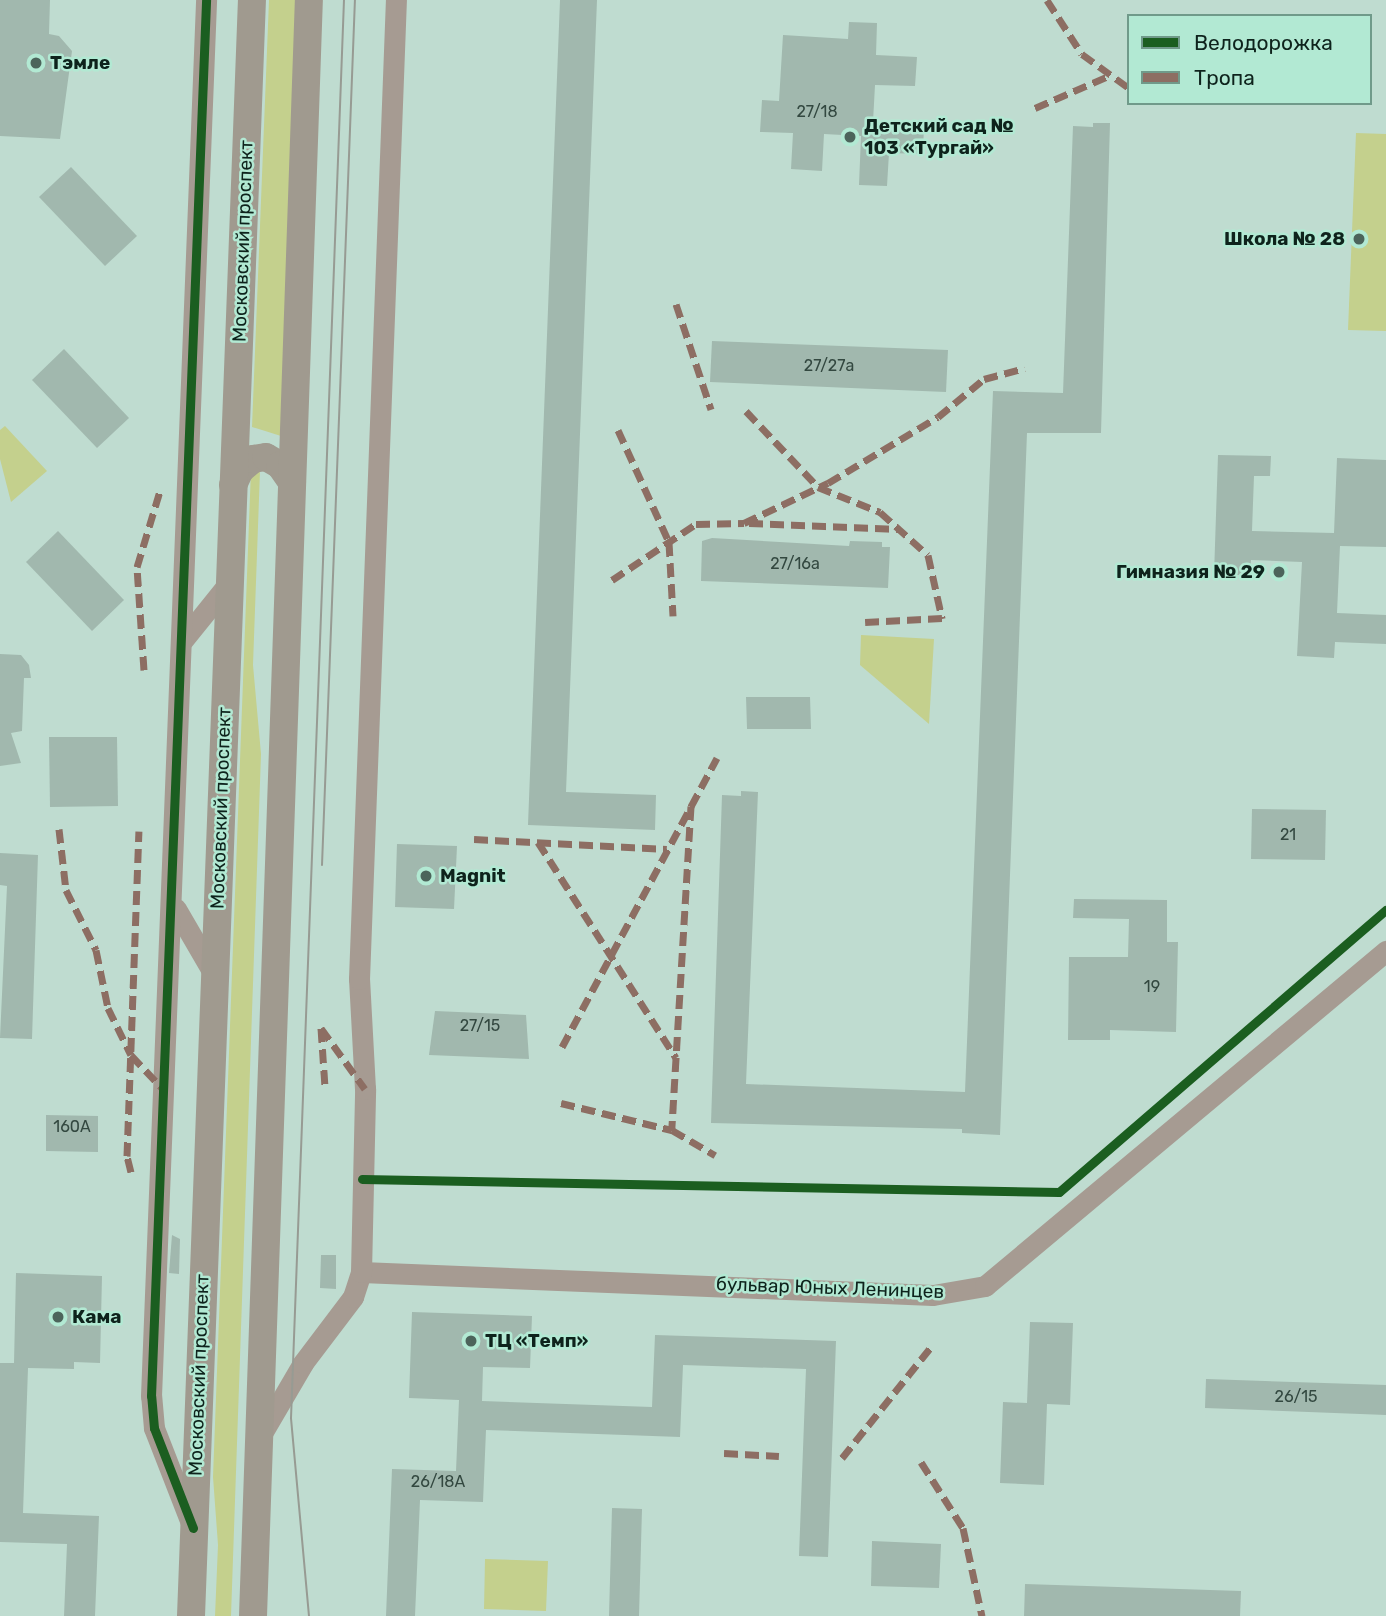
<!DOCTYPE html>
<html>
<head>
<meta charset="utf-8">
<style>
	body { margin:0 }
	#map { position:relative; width:1386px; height:1616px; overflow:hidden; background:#bfdcd0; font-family:Rubik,sans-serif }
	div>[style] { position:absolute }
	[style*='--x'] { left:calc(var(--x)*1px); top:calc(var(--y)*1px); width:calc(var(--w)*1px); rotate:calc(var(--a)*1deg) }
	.green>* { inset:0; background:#c4d08d }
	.building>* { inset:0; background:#a1b8ae }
	.minor>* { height:21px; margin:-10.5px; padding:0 10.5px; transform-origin:10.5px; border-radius:10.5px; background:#a69b92 }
	.secondary>* { height:28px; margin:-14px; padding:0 14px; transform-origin:14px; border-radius:14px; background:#a09a8f }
	.tram>* { height:2px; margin:-1px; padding:0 1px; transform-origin:1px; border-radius:1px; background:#979b93 }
	.quiet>* { height:7px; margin-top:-3.5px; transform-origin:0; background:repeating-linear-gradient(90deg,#8d6e63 0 14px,transparent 0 21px) }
	.cycleway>* { height:9px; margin:-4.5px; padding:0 4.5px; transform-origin:4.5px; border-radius:4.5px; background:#1b5e20 }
	.dots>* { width:19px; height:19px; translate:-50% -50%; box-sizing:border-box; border:4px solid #b2e9d3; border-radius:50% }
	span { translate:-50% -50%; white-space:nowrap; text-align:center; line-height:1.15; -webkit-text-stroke:5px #b2e9d3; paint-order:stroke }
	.number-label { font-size:16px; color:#334840 }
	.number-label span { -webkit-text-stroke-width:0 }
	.poi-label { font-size:19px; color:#0e231c; font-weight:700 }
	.left { translate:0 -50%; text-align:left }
	.right { translate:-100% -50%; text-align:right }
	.street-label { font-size:19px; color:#0e231c }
	.legend { position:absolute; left:1127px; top:14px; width:245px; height:91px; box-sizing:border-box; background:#b2e9d3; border:2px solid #709a8a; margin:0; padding:9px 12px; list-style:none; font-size:21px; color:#0e231c }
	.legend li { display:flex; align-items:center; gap:14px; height:35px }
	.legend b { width:35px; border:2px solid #709a8a }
</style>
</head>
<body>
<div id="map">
	<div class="green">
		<div style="clip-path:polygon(269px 0,299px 0,281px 436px,252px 427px)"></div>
		<div style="clip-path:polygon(1356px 133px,1386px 134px,1386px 331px,1348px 330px)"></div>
		<div style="clip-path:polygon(5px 426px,47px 471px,11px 502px,0 459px,0 430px)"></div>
		<div style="clip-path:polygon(251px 469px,260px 471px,253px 665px,261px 754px,231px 1616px,215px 1616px,218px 1545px,213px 1477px)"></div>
		<div style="clip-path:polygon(861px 635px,934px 639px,929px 724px,860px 665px)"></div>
		<div style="clip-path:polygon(485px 1559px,548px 1561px,546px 1611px,484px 1609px)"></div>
	</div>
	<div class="building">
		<div style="clip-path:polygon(0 0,50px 0,49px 34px,59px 36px,72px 51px,60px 139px,0 136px)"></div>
		<div style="clip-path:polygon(560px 0,597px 0,566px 792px,656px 795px,655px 830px,528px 825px)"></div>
		<div style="clip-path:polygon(849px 22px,877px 23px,876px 55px,917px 57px,915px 86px,875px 85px,873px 122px,924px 124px,923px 154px,889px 153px,887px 186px,859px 185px,861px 136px,824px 134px,822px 171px,791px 169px,793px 133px,760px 132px,762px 100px,779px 101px,783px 35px,848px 39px)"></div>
		<div style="clip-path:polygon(1093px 123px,1110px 123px,1101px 433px,1027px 433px,1000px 1135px,962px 1133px,962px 1129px,711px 1123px,722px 795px,741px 796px,741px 791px,758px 792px,746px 1084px,965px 1092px,993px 391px,1063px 393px,1073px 126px,1093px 127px)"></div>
		<div style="clip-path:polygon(71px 167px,137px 236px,105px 266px,39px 197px)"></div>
		<div style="clip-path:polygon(712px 341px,948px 350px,946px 392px,710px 382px)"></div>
		<div style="clip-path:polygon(64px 349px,129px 418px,97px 448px,32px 380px)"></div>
		<div style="clip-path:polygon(1218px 455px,1271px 456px,1270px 476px,1254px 476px,1252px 531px,1334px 533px,1337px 458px,1386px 460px,1386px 547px,1340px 546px,1337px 613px,1386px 615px,1386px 644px,1335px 642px,1334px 658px,1297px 656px,1302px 562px,1251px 560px,1250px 575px,1214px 575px)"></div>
		<div style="clip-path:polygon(58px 531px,124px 600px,92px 631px,26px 562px)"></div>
		<div style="clip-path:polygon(712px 538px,849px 546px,850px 541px,882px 542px,882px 547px,890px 547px,888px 588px,701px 581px,702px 541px)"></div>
		<div style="clip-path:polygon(0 654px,21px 655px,29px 665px,31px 678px,24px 678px,22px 731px,11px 733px,21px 763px,0 766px)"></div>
		<div style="clip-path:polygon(746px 697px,810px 697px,811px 729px,747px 729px)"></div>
		<div style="clip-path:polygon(49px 737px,117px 737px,118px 806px,50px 807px)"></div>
		<div style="clip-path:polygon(1252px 809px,1326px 810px,1325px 860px,1251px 859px)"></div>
		<div style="clip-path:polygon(397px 844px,457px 846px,454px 909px,395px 907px)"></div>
		<div style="clip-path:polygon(0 853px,38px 855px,32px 1039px,0 1038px,7px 886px,0 885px)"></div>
		<div style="clip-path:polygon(1074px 899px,1167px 900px,1167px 942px,1178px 942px,1176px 1032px,1110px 1030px,1110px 1040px,1068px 1040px,1069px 957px,1128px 957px,1129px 919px,1073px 918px)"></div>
		<div style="clip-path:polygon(435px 1011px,526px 1015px,529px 1059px,429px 1055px)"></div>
		<div style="clip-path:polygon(46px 1115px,98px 1116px,98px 1152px,46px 1151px)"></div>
		<div style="clip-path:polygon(172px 1235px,180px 1239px,179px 1274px,169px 1273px)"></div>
		<div style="clip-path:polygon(321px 1255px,336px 1255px,336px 1289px,320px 1288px)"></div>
		<div style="clip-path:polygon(16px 1273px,102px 1276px,100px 1363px,74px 1362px,74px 1369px,28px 1368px,23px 1513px,99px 1516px,95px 1616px,64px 1616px,67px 1544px,0 1542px,0 1363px,14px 1363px)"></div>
		<div style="clip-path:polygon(412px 1312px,532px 1316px,530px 1368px,483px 1367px,482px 1401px,652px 1407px,655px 1335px,836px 1341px,828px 1557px,799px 1556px,806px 1369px,683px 1365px,680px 1437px,486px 1430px,483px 1502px,420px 1500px,415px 1616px,386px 1616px,392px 1469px,456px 1471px,459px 1400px,409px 1398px)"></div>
		<div style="clip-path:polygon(1030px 1322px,1073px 1323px,1070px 1405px,1047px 1404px,1044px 1485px,1000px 1483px,1003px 1402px,1027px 1403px)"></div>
		<div style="clip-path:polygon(1206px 1379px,1386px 1385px,1386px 1415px,1205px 1408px)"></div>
		<div style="clip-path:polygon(612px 1508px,642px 1509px,639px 1616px,609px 1616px)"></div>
		<div style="clip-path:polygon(872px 1541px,941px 1544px,939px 1588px,871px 1586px)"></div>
		<div style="clip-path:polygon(1025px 1584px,1241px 1591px,1240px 1616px,1024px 1616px)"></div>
	</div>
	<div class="minor">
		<div style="--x:183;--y:640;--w:73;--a:-51.1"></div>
		<div style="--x:176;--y:909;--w:78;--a:59.8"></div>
		<div style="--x:361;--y:1272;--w:572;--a:2.3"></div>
		<div style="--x:933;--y:1295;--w:53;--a:-9.8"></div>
		<div style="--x:985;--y:1286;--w:523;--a:-39.88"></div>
		<div style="--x:261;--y:1435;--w:83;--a:-59.7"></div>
		<div style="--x:303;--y:1363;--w:83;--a:-52.9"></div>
		<div style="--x:353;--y:1297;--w:26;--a:-72"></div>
		<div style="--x:361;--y:1272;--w:183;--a:-88.7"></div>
		<div style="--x:365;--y:1089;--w:110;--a:-93.1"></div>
		<div style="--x:359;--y:979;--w:980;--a:-87.84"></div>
		<div style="--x:191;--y:1523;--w:102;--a:-111.3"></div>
		<div style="--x:154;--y:1428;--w:32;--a:-95"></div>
		<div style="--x:151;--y:1396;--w:1397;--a:-87.74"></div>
	</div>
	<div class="secondary">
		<div style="--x:233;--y:485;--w:17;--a:-65"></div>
		<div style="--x:240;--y:470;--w:17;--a:-40"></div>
		<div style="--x:253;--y:459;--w:13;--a:-9"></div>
		<div style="--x:266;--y:457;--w:16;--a:30"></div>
		<div style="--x:280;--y:465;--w:21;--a:55"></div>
		<div style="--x:191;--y:1616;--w:1617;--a:-87.84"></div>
		<div style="--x:253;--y:1616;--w:1617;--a:-88.02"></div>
	</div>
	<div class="tram">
		<div style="--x:322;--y:865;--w:866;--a:-87.82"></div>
		<div style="--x:309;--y:1616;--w:199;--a:-95.2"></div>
		<div style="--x:291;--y:1418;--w:1419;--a:-87.86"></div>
	</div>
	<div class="quiet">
		<div style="--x:1047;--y:0;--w:64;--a:57.1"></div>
		<div style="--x:1082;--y:54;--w:58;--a:35.9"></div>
		<div style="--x:1035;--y:108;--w:83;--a:-23.5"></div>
		<div style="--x:676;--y:304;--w:111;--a:71.6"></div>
		<div style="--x:746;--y:411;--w:105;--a:46.5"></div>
		<div style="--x:818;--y:487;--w:67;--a:22"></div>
		<div style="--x:880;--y:512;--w:64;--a:41.9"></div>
		<div style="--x:928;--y:555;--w:65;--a:77.5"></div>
		<div style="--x:942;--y:618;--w:77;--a:177"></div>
		<div style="--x:618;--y:430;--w:123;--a:65.5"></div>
		<div style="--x:669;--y:542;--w:74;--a:86.9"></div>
		<div style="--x:749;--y:523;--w:150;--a:2.3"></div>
		<div style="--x:612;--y:580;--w:101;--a:-33.7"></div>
		<div style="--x:696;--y:524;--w:48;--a:-1.2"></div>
		<div style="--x:744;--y:523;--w:93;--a:-25.5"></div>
		<div style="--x:828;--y:483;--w:128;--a:-31"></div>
		<div style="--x:938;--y:417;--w:60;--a:-39.6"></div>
		<div style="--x:984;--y:379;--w:42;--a:-15"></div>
		<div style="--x:144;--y:670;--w:103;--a:-93.9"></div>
		<div style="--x:137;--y:567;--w:79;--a:-73.2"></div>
		<div style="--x:691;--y:806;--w:325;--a:93.4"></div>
		<div style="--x:672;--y:1130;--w:50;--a:30.2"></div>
		<div style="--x:59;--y:829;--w:61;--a:83.5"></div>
		<div style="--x:66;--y:890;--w:67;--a:63.4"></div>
		<div style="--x:96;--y:950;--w:59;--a:78.3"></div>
		<div style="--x:108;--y:1008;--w:52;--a:63.9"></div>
		<div style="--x:131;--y:1055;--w:50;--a:46.6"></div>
		<div style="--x:474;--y:839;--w:193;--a:3"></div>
		<div style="--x:538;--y:842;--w:256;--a:57.4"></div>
		<div style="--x:321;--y:1028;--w:75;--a:54.2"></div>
		<div style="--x:321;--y:1028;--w:59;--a:86.1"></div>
		<div style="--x:562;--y:1047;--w:328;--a:-61.8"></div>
		<div style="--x:561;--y:1103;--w:114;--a:13.7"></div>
		<div style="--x:131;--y:1172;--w:16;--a:-104"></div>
		<div style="--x:127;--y:1156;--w:325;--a:-87.9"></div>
		<div style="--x:724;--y:1453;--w:55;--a:3.1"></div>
		<div style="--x:842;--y:1458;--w:141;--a:-51.3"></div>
		<div style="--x:921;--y:1462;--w:78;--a:57.5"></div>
		<div style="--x:963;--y:1528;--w:90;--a:77.8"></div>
	</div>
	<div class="cycleway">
		<div style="--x:362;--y:1179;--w:697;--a:1.07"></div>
		<div style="--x:1059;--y:1192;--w:432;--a:-40.8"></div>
		<div style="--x:193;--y:1528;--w:107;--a:-111.3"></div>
		<div style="--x:154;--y:1428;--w:32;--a:-95"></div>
		<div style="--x:151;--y:1396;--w:1397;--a:-87.74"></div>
	</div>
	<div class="dots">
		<div style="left:36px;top:63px;background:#4c645b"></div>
		<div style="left:850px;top:137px;background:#4c645b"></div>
		<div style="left:1359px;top:239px;background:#4c645b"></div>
		<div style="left:1279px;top:572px;background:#4c645b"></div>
		<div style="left:426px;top:876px;background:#4c645b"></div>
		<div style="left:58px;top:1317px;background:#4c645b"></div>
		<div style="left:471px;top:1341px;background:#4c645b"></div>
	</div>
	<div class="number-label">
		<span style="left:817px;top:112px">27/18</span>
		<span style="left:829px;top:366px">27/27а</span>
		<span style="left:795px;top:564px">27/16а</span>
		<span style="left:1288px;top:835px">21</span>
		<span style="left:1152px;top:987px">19</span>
		<span style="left:480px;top:1026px">27/15</span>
		<span style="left:72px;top:1127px">160А</span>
		<span style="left:1296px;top:1397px">26/15</span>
		<span style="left:438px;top:1482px">26/18А</span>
	</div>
	<div class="poi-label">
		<span class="left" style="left:50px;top:63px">Тэмле</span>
		<span class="left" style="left:864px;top:137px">Детский сад №<br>103 «Тургай»</span>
		<span class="right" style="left:1345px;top:239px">Школа № 28</span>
		<span class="right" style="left:1265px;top:572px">Гимназия № 29</span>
		<span class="left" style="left:440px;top:876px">Magnit</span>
		<span class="left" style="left:72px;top:1317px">Кама</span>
		<span class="left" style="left:485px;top:1341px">ТЦ «Темп»</span>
	</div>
	<div class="street-label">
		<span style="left:243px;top:241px;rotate:-88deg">Московский проспект</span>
		<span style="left:221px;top:808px;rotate:-88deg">Московский проспект</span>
		<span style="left:830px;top:1288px;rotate:2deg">бульвар Юных Ленинцев</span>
		<span style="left:199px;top:1375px;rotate:-88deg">Московский проспект</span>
	</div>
	<ul class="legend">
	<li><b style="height:9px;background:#1b5e20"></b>Велодорожка</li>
	<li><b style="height:9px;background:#8d6e63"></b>Тропа</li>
	</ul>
</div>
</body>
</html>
